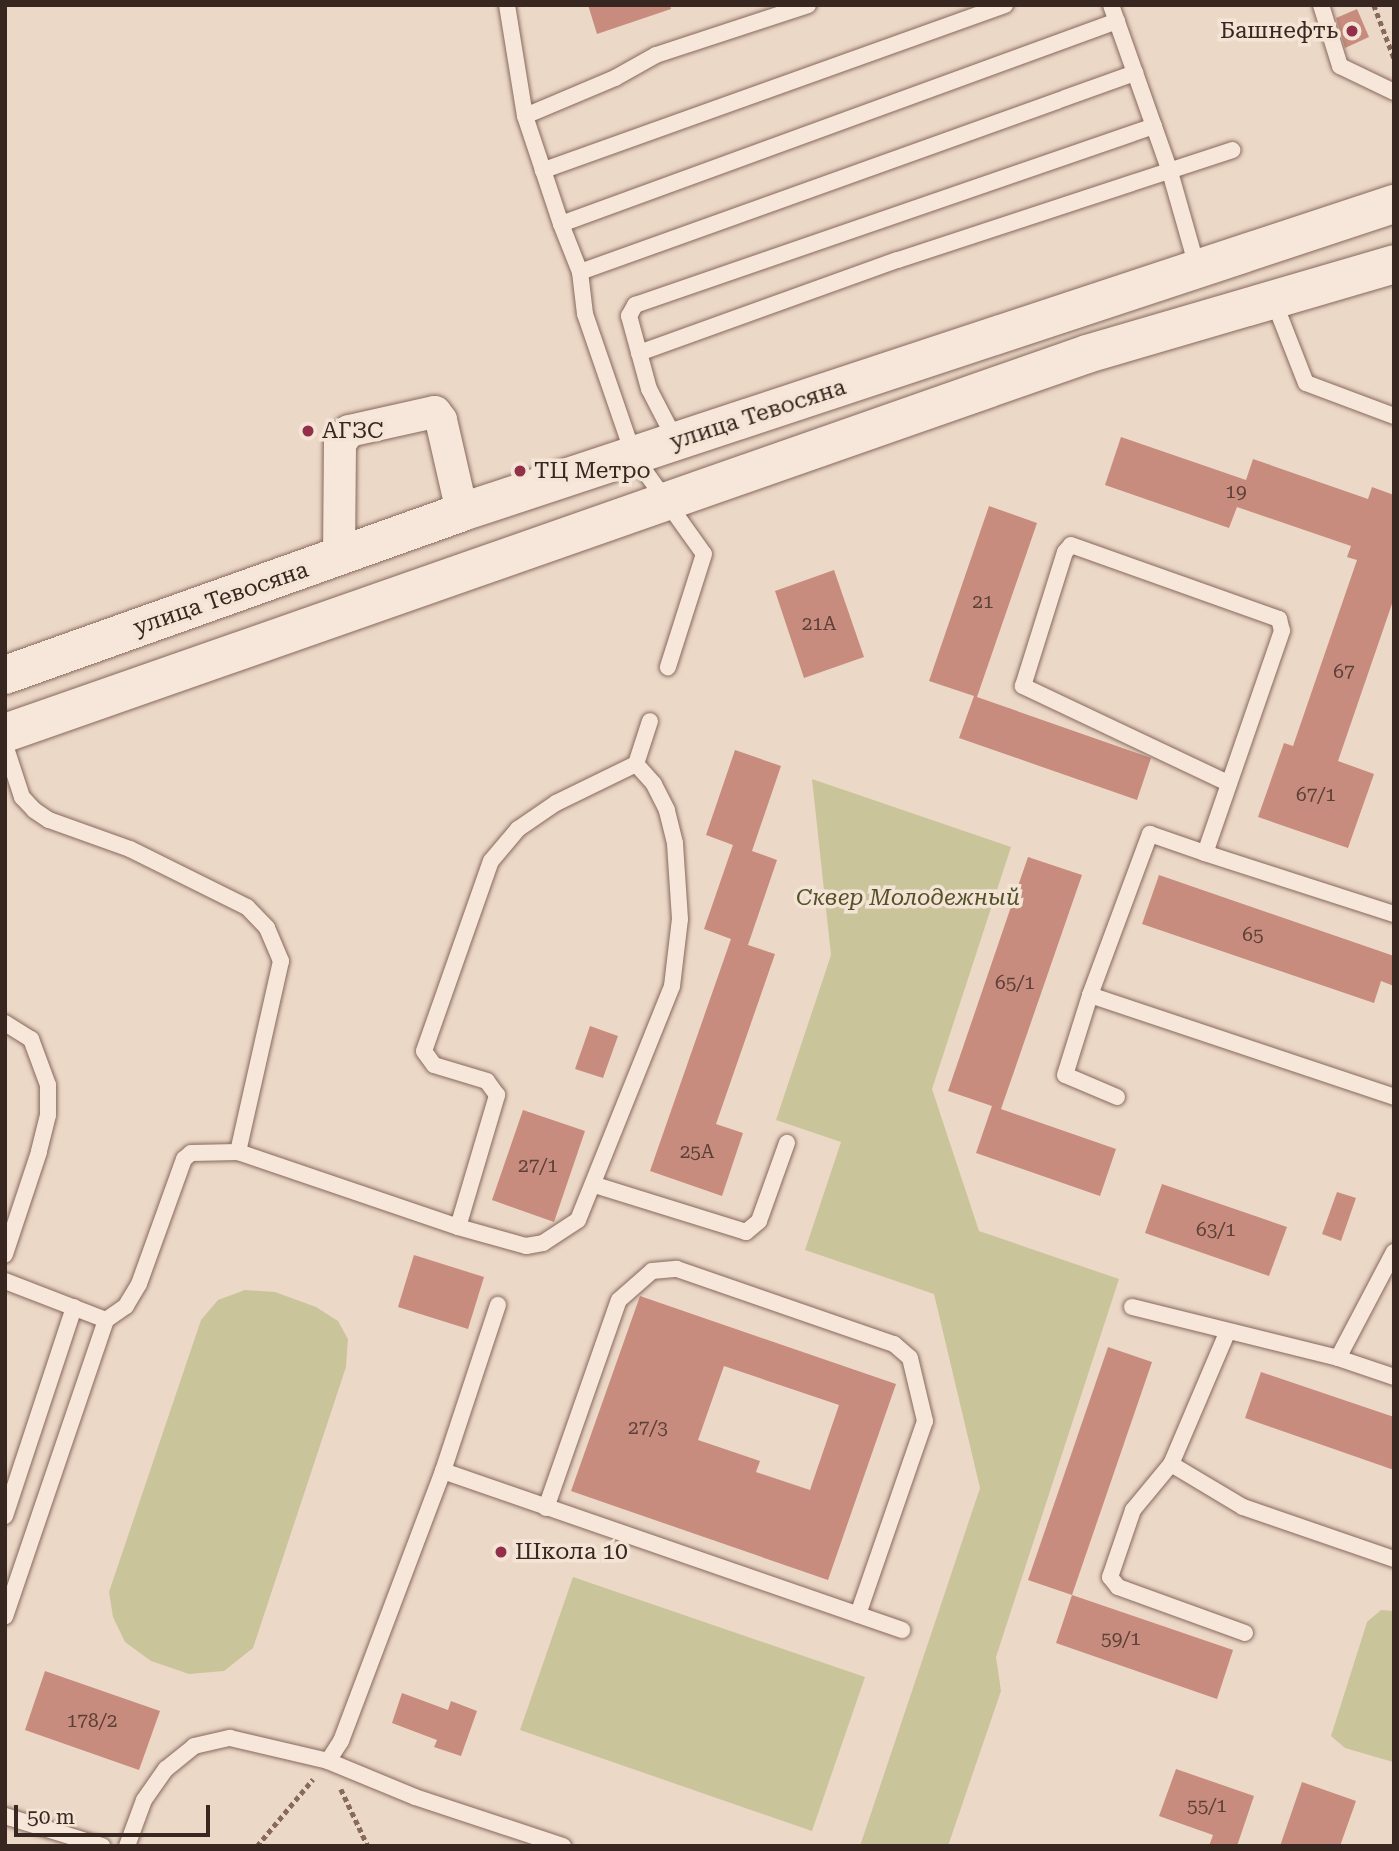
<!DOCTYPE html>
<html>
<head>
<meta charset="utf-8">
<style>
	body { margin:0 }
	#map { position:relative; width:1399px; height:1851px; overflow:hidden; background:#ecd8c7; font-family:"Roboto Serif",serif }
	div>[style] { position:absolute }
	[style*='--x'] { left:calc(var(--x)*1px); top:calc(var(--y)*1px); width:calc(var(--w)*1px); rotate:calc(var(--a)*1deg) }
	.green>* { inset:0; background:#cac49b }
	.building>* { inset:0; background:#c88c7f }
	.path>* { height:4.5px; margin-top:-2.25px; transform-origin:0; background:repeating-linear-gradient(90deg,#87695d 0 5px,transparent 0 8.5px) }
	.roads { filter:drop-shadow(0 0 2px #87695d) drop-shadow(0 0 2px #87695d) }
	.service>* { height:16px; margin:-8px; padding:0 8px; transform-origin:8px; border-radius:8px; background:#f7e7da }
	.minor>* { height:32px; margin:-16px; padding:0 16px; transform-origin:16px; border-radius:16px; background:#f7e7da }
	.tertiary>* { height:38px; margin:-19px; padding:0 19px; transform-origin:19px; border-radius:19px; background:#f7e7da }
	.dots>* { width:19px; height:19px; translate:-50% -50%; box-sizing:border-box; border:4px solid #f4e4d6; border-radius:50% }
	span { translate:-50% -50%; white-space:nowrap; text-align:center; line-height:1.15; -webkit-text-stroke:7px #f4e4d6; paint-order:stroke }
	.number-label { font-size:19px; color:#5c4038 }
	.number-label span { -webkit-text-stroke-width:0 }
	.poi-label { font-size:23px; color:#382620 }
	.right { translate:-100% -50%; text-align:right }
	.left { translate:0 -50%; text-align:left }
	.street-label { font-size:23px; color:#382620 }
	.park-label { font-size:23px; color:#535328; font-style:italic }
	.frame { position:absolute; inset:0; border:7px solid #382620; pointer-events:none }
	.scale { position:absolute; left:14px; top:1805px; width:196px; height:32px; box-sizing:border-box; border:4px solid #382620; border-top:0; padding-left:9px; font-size:21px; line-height:24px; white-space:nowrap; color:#382620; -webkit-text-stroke:5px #f4e4d6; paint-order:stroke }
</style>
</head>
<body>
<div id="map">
	<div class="green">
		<div style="clip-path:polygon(812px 779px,1011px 847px,932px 1089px,979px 1231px,1119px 1279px,996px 1657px,1001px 1691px,948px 1846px,860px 1846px,980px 1488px,934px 1294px,805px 1250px,841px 1142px,776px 1120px,831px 955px)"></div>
		<div style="clip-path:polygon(245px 1290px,275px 1292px,316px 1307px,338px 1321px,348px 1339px,346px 1367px,253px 1648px,224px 1671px,189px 1674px,151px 1661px,125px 1642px,113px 1617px,109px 1592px,201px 1320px,218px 1300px)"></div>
		<div style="clip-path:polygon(573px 1577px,865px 1677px,812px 1831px,520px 1730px)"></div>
		<div style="clip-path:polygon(1381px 1610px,1394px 1611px,1393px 1762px,1345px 1748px,1331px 1736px,1367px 1622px)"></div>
	</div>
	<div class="building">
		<div style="clip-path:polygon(588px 5px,670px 5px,671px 9px,597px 34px)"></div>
		<div style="clip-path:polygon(1357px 9px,1369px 37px,1345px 48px,1336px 18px)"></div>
		<div style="clip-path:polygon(1121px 437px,1246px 480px,1253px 459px,1368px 499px,1372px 487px,1394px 495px,1394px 598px,1338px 761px,1374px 774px,1348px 848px,1258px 817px,1284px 743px,1293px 746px,1357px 560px,1347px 557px,1351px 546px,1237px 507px,1229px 528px,1105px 485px)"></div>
		<div style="clip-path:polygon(989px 506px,1037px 523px,977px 697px,1151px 758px,1137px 800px,959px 738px,974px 696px,929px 681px)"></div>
		<div style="clip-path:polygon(834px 570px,864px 657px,804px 678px,775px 591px)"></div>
		<div style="clip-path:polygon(735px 750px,781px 766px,752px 851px,777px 860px,748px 945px,775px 954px,716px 1124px,743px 1133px,722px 1196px,650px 1171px,731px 939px,704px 929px,733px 845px,706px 835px)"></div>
		<div style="clip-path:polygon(1028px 857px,1082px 875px,1001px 1109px,1116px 1149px,1100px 1196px,976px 1153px,992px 1106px,948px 1091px)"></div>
		<div style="clip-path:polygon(1159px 875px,1394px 956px,1394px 986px,1381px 981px,1374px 1003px,1142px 924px)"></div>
		<div style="clip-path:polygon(590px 1026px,618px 1036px,603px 1078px,575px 1069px)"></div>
		<div style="clip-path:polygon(523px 1110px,585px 1131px,554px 1222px,492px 1200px)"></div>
		<div style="clip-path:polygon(1162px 1184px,1287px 1227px,1269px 1276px,1145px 1233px)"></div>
		<div style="clip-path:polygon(1337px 1192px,1356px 1198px,1341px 1241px,1322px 1234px)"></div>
		<div style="clip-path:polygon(414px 1255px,484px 1277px,468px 1329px,398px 1307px)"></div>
		<div style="clip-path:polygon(evenodd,640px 1296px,896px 1384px,828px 1580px,571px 1491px,640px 1296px,724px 1366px,839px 1405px,810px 1490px,756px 1472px,760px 1461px,698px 1440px,724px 1366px)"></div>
		<div style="clip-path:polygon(1108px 1347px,1152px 1362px,1072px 1595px,1028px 1580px)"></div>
		<div style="clip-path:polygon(1261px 1372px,1394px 1417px,1394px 1470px,1245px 1418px)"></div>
		<div style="clip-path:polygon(1072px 1595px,1233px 1650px,1217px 1699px,1056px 1643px)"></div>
		<div style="clip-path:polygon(45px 1671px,160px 1711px,139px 1770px,25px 1730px)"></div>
		<div style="clip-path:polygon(402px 1693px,448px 1710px,451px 1701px,477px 1711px,461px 1756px,434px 1747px,437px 1740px,392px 1723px)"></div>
		<div style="clip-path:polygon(1176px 1769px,1254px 1796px,1237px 1846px,1209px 1846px,1213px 1835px,1159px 1816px)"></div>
		<div style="clip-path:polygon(1302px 1782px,1356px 1801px,1340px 1846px,1280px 1846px)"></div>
	</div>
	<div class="path">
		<div style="--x:1374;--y:5;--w:57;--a:69.3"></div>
		<div style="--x:341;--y:1789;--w:63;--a:64.7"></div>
		<div style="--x:257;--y:1846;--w:87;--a:-50.1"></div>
	</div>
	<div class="roads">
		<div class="service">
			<div style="--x:507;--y:5;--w:112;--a:80.8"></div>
			<div style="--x:1005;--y:5;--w:491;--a:160.3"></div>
			<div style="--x:543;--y:170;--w:57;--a:71.6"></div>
			<div style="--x:561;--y:224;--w:592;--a:-20.06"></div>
			<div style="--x:1111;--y:5;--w:177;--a:70.5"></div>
			<div style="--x:1170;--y:172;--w:99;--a:74.1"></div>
			<div style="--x:1321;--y:5;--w:64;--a:72.7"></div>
			<div style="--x:1340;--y:66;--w:60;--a:25.7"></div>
			<div style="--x:543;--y:170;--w:57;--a:-108.4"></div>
			<div style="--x:525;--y:116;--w:98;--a:-22.9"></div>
			<div style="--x:615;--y:78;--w:47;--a:-29.3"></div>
			<div style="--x:656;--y:55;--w:160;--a:-18.2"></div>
			<div style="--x:561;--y:224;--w:52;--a:68.4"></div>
			<div style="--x:580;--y:272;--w:590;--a:-19.73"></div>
			<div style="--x:580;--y:272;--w:42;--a:83.2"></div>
			<div style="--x:585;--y:314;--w:150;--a:71"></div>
			<div style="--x:634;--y:456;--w:120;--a:54.5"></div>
			<div style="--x:704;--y:554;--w:119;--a:107.7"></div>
			<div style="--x:1273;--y:299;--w:90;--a:68.6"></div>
			<div style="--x:1306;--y:383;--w:94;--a:20.6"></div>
			<div style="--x:639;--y:353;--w:275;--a:-19.8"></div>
			<div style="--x:898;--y:260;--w:352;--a:-18.2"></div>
			<div style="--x:676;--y:441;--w:59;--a:-117.4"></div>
			<div style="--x:649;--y:389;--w:76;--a:-105.3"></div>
			<div style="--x:629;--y:316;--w:13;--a:-61"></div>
			<div style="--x:635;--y:305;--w:549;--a:-19.03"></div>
			<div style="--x:5;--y:745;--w:55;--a:71.9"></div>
			<div style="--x:22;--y:797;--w:18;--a:47"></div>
			<div style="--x:34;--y:810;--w:18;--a:34"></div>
			<div style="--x:49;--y:820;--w:86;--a:19.7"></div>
			<div style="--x:130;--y:849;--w:131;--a:26.4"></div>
			<div style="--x:247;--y:907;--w:29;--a:46"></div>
			<div style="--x:267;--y:928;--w:36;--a:67"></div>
			<div style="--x:281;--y:961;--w:196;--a:102.7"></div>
			<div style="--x:238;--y:1152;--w:47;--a:178.8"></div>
			<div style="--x:191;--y:1153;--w:9;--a:139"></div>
			<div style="--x:184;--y:1159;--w:133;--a:109.8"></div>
			<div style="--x:139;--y:1284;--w:26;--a:121"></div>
			<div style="--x:126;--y:1306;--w:24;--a:145"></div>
			<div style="--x:1228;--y:783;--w:227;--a:-154.7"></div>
			<div style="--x:1023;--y:686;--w:140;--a:-72.6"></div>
			<div style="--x:1065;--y:552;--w:9;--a:-49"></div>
			<div style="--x:1071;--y:545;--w:221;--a:19.6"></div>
			<div style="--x:1279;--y:619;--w:12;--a:76"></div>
			<div style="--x:1282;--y:631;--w:235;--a:109.1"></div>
			<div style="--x:1205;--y:853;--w:199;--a:17.9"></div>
			<div style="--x:1090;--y:995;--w:321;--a:18.5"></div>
			<div style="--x:5;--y:1023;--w:31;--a:32"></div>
			<div style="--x:31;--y:1039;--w:49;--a:69.7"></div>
			<div style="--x:48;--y:1085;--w:30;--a:90"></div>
			<div style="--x:48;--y:1115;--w:38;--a:104"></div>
			<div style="--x:39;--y:1152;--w:108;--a:108.4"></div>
			<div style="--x:1117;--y:1097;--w:56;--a:-157.1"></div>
			<div style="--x:1065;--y:1075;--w:84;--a:-72.6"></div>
			<div style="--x:1090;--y:995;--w:172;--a:-69.6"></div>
			<div style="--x:1150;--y:834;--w:58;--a:19.1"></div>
			<div style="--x:238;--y:1152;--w:232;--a:18.8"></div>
			<div style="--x:458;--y:1227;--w:138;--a:-73.5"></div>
			<div style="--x:497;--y:1095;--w:17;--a:-126"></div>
			<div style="--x:487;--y:1081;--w:55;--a:-163.2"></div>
			<div style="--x:434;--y:1065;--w:17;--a:-126"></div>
			<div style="--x:424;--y:1051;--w:201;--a:-70.6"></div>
			<div style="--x:491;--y:861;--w:42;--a:-49.8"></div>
			<div style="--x:518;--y:829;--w:46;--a:-34.4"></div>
			<div style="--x:556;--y:803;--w:89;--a:-26"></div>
			<div style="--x:636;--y:764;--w:45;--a:-72"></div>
			<div style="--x:595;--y:1185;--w:158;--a:17.3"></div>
			<div style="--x:746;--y:1232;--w:17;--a:-40"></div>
			<div style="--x:759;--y:1221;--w:83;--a:-70.3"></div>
			<div style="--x:458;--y:1227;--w:71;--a:15.6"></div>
			<div style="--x:526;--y:1246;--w:17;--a:-10"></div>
			<div style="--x:543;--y:1243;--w:42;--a:-33.3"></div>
			<div style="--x:578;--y:1220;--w:252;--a:-68.1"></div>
			<div style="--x:672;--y:986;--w:67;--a:-83.2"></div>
			<div style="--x:680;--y:919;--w:76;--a:-93.8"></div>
			<div style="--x:675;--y:843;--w:34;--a:-104"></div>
			<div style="--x:667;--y:810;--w:29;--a:-117"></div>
			<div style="--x:654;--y:784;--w:27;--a:-132"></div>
			<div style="--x:5;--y:1281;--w:108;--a:21.1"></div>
			<div style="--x:106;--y:1320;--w:313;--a:108.8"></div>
			<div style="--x:1132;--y:1307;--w:212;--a:13.9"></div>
			<div style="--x:1338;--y:1358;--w:120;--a:-62.2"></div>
			<div style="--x:1227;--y:1333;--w:142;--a:113.1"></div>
			<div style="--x:1171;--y:1464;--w:60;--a:129.6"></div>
			<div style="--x:1133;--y:1510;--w:71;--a:108.9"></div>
			<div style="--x:1110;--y:1577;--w:13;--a:51"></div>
			<div style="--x:1118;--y:1587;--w:135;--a:19.9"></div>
			<div style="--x:1338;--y:1358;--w:59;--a:18.7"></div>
			<div style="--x:1171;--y:1464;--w:84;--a:30.8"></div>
			<div style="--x:1243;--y:1507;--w:160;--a:19"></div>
			<div style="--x:443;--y:1471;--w:486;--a:19.1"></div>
			<div style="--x:546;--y:1508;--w:220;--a:-70.7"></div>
			<div style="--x:619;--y:1300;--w:44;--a:-41.3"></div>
			<div style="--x:652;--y:1271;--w:25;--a:-5"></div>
			<div style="--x:677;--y:1269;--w:230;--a:19.1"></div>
			<div style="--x:894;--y:1344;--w:21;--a:41"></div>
			<div style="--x:910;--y:1358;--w:65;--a:76.6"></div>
			<div style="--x:925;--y:1421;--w:205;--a:109.1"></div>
			<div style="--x:5;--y:1516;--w:220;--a:-71.7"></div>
			<div style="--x:328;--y:1761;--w:24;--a:-57"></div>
			<div style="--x:341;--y:1741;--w:289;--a:-69.3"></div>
			<div style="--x:443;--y:1471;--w:175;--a:-71.7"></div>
			<div style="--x:5;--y:1816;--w:102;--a:17.2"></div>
			<div style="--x:127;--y:1846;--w:49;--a:-69.7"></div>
			<div style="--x:144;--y:1800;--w:38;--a:-55"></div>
			<div style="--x:166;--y:1769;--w:36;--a:-39"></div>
			<div style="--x:194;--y:1746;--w:37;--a:-13"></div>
			<div style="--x:230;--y:1738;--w:101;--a:13.2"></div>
			<div style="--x:328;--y:1761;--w:94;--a:22.5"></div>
			<div style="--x:415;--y:1797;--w:156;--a:18.3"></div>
		</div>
		<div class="minor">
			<div style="--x:339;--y:557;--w:114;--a:-89.5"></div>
			<div style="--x:340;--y:443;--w:15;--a:-53"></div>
			<div style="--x:349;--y:431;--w:88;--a:-12.5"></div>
			<div style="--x:435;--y:412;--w:10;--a:53"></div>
			<div style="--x:441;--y:420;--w:94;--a:77.1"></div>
		</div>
		<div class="tertiary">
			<div style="--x:5;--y:675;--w:485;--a:-19.6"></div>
			<div style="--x:462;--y:512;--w:982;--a:-18.29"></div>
			<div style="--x:5;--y:733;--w:1146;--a:-19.3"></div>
			<div style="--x:1087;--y:354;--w:320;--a:-16.3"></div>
		</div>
	</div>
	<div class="dots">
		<div style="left:1352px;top:31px;background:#933049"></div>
		<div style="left:308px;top:431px;background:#933049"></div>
		<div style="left:520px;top:471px;background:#933049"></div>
		<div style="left:501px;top:1552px;background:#933049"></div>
	</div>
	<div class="number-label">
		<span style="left:1236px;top:492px">19</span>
		<span style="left:983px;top:602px">21</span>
		<span style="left:819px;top:624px">21А</span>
		<span style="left:1344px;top:672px">67</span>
		<span style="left:1316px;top:795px">67/1</span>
		<span style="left:1253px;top:935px">65</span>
		<span style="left:1015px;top:983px">65/1</span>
		<span style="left:697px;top:1152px">25А</span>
		<span style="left:538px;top:1166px">27/1</span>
		<span style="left:1216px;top:1230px">63/1</span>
		<span style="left:648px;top:1428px">27/3</span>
		<span style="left:1121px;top:1639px">59/1</span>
		<span style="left:92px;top:1721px">178/2</span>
		<span style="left:1207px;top:1806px">55/1</span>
	</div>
	<div class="poi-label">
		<span class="right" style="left:1338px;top:31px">Башнефть</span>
		<span class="left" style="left:322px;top:431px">АГЗС</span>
		<span class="left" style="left:534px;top:471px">ТЦ Метро</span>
		<span class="left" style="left:515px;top:1552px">Школа 10</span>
	</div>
	<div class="street-label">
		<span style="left:758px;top:415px;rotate:-18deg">улица Тевосяна</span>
		<span style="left:221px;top:599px;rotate:-19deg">улица Тевосяна</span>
	</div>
	<div class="park-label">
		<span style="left:908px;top:898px">Сквер Молодежный</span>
	</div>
	<div class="frame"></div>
	<div class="scale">50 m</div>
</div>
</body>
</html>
